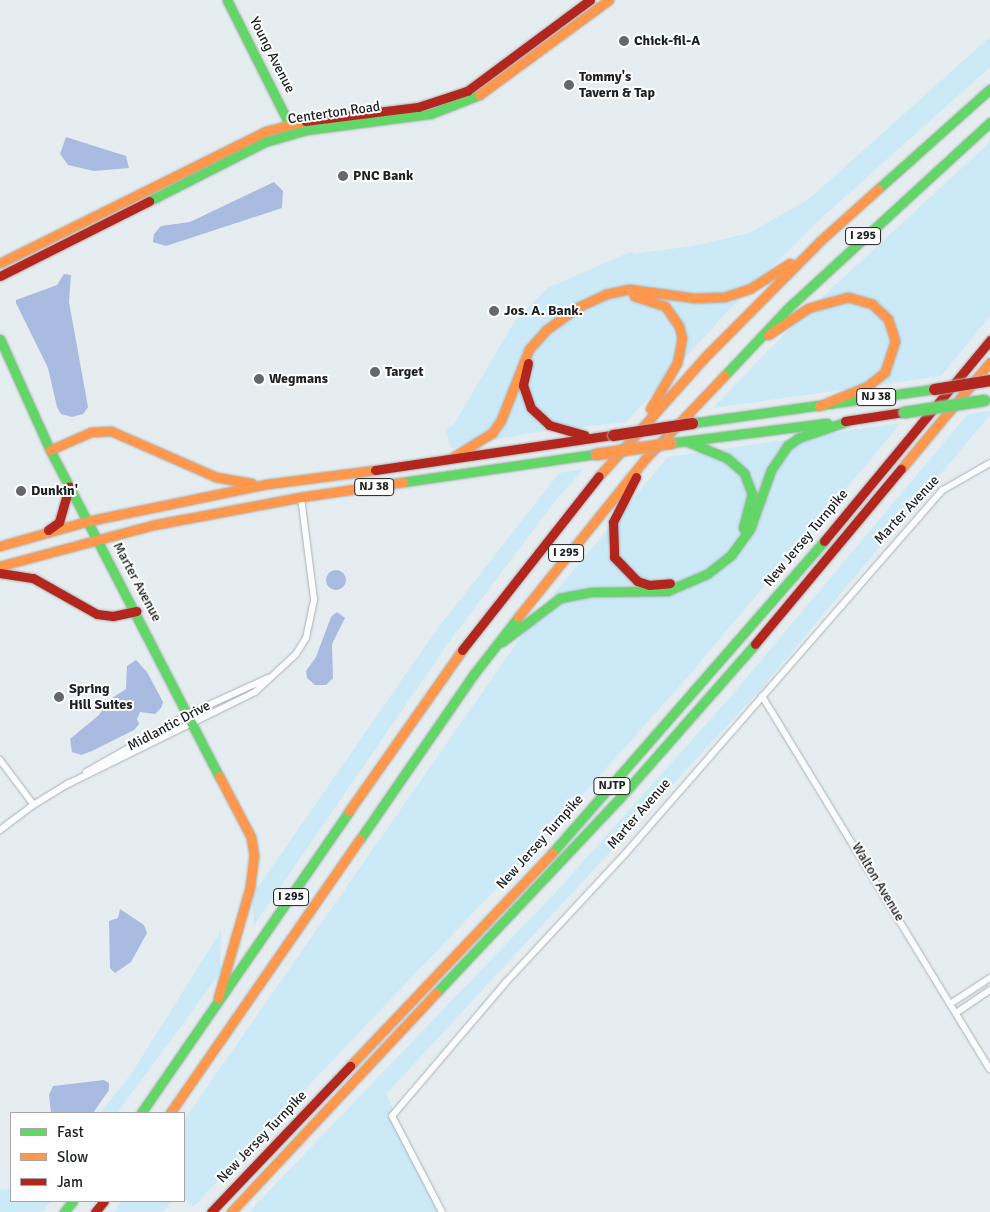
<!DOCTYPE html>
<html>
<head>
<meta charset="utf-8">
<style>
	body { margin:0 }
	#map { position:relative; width:990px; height:1212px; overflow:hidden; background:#e5edf0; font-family:Signika,sans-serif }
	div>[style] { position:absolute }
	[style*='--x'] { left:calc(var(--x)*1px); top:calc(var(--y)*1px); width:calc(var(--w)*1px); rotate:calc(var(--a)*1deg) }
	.green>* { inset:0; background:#cbe9f6 }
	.water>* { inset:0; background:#aabbe1 }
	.round { border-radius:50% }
	.roads { filter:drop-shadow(0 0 1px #abb1b4) drop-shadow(0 0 1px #abb1b4) }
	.street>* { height:6px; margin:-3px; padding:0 3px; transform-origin:3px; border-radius:3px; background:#fbfcfd }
	.fast>* { height:9px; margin:-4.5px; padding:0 4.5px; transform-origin:4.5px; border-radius:4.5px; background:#63d668 }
	.slow>* { height:9px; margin:-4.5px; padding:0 4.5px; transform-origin:4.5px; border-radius:4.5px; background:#ff974d }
	.jam>* { height:9px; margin:-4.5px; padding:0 4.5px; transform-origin:4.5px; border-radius:4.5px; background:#b3261e }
	.bridges { filter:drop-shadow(0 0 1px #abb1b4) drop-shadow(0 0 1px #abb1b4) }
	.fast-bridge>* { height:11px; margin:-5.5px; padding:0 5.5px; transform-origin:5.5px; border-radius:5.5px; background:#63d668 }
	.slow-bridge>* { height:11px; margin:-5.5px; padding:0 5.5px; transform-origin:5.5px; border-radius:5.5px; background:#ff974d }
	.jam-bridge>* { height:11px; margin:-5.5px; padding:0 5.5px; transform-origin:5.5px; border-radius:5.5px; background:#b3261e }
	.dots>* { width:14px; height:14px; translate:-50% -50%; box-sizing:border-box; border:2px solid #fff; border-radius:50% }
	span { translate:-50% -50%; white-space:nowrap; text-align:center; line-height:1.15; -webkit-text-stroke:4px #fff; paint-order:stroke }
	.shield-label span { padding:1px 4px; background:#fff; border:1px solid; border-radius:4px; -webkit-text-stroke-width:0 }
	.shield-label { font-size:12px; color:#1c2123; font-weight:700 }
	.poi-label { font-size:14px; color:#1c2123; font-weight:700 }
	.left { translate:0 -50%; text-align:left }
	.street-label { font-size:14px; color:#1c2123 }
	.legend { position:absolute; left:10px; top:1112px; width:175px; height:90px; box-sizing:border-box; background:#fff; border:1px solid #a4a6a7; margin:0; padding:6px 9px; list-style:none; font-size:15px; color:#1c2123 }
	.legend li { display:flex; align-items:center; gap:10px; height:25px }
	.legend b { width:25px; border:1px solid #a4a6a7 }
</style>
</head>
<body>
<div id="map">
	<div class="green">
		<div style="clip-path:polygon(990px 37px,990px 67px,819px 220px,728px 311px,626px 422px,530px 433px,451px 448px,446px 430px,454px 424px,515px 321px,548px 288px,632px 251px,633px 254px,693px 246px,750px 233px,809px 199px)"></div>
		<div style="clip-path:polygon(990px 142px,990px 316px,941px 376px,713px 408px,805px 313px)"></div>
		<div style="clip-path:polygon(990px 411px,990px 415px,760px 690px,386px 1094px,443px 1212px,249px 1212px,556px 892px,733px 694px,968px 414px)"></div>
		<div style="clip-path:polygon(901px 423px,685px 680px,542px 840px,193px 1207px,184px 1197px,184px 1120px,537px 614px,668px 457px)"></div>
		<div style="clip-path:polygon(584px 469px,555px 501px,449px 642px,254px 925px,252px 896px,435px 632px,559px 473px)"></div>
		<div style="clip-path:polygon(221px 931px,220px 965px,226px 965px,117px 1113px,100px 1113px,132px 1073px)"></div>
		<div style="clip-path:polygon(11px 1189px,11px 1201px,51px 1201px,43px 1212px,0 1212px,0 1190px)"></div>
		<div style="clip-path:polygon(122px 1201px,173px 1201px,162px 1212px,114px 1212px)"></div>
	</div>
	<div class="water">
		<div style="clip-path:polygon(66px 137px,126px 156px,129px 168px,94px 171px,68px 165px,60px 154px)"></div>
		<div style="clip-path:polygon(274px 182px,283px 191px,282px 208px,166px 246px,153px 242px,154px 234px,161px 226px,190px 222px)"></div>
		<div style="clip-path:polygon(64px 274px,71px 275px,69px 302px,88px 407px,83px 414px,72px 417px,61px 414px,57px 407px,48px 368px,16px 303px,16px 300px,57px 285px)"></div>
		<div class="round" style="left:326px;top:570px;width:20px;height:20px"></div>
		<div style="clip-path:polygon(337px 612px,345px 618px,332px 644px,333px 678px,326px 685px,315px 685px,307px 678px,306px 671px,316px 657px,331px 617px)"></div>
		<div style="clip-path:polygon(136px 660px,147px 672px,163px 702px,161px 708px,155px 714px,140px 712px,137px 719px,139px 724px,134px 730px,92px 751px,81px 755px,72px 752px,70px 739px,99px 715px,109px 700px,126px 689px,127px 666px)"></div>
		<div style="clip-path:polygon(120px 909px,144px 925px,147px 933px,131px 962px,115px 973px,110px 968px,109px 921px,118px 918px)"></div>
		<div style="clip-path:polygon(104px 1080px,109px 1083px,109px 1090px,93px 1113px,51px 1113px,49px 1095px,53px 1086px)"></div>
	</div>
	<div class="roads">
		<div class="street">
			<div style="--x:762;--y:696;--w:437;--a:58.6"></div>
			<div style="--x:0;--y:760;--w:55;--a:53.1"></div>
			<div style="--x:86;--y:772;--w:116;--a:-29.4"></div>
			<div style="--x:187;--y:715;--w:89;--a:-24.6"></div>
			<div style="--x:66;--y:785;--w:211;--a:-26.2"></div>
			<div style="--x:255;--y:692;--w:56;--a:-42.8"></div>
			<div style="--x:296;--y:654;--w:19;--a:-58"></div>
			<div style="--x:306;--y:638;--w:40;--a:-78"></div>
			<div style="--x:314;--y:599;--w:103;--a:-97.3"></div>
			<div style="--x:0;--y:830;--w:38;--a:-37"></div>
			<div style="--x:30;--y:807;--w:46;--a:-31.6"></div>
			<div style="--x:950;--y:1004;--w:48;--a:-33"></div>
			<div style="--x:956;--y:1013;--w:41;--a:-34.1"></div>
			<div style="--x:442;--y:1212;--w:108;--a:-117.5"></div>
			<div style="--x:392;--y:1116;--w:176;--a:-49.6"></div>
			<div style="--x:506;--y:982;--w:175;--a:-47.1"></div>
			<div style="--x:625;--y:854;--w:483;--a:-48.9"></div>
			<div style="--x:943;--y:490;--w:54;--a:-29.9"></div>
		</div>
		<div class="fast">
			<div style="--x:227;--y:0;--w:139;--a:63.4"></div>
			<div style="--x:878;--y:189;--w:150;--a:-41.8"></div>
			<div style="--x:149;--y:201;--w:130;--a:-27"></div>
			<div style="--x:265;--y:142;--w:43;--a:-16.3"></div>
			<div style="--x:306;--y:130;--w:125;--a:-7.4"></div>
			<div style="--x:430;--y:114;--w:53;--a:-21.2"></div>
			<div style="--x:0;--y:339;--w:122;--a:65.8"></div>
			<div style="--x:50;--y:450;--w:99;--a:62.4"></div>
			<div style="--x:724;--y:376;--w:93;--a:-46.7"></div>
			<div style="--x:788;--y:308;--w:275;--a:-42.6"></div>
			<div style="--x:692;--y:423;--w:244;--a:-8"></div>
			<div style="--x:686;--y:441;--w:44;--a:22.5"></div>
			<div style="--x:727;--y:458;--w:23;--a:41"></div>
			<div style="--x:744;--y:473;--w:22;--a:69"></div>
			<div style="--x:752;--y:494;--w:35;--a:105"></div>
			<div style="--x:670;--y:443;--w:158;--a:-7.3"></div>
			<div style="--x:403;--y:482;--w:195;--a:-8.3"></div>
			<div style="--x:96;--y:538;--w:268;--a:62.7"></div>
			<div style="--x:502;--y:642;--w:73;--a:-37.2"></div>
			<div style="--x:560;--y:598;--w:31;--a:-11"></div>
			<div style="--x:590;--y:592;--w:77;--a:-0.7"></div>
			<div style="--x:667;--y:591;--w:43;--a:-23"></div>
			<div style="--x:707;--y:574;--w:31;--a:-38"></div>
			<div style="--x:731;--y:555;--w:32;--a:-54"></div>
			<div style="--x:750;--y:529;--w:63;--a:-70.4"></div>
			<div style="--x:771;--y:470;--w:29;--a:-56"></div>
			<div style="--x:787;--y:446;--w:14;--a:-36"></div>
			<div style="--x:798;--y:438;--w:56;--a:-18.8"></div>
			<div style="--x:360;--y:839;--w:201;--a:-55.4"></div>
			<div style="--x:474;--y:674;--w:72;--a:-52.3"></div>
			<div style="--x:552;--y:853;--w:414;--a:-48.9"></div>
			<div style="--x:436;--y:993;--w:267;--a:-46.7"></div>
			<div style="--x:619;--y:799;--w:206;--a:-48.7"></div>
			<div style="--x:141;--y:1113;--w:367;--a:-55.4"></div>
			<div style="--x:64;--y:1212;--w:14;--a:-51"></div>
		</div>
		<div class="slow">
			<div style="--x:479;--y:95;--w:161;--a:-36.2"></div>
			<div style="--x:0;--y:263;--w:297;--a:-26.4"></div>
			<div style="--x:266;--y:131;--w:40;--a:-14.4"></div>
			<div style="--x:634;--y:296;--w:33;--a:18"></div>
			<div style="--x:665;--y:306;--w:24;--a:55"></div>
			<div style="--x:679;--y:326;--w:12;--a:76"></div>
			<div style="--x:682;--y:338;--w:25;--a:101"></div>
			<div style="--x:677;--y:363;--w:53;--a:120.4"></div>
			<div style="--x:768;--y:335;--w:48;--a:-34"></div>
			<div style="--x:808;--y:308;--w:41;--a:-15.4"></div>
			<div style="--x:848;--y:297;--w:25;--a:16"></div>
			<div style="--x:872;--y:304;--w:22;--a:43"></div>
			<div style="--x:888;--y:319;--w:23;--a:72"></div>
			<div style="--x:895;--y:341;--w:33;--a:108"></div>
			<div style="--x:885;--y:372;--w:22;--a:141"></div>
			<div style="--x:868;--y:386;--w:53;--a:157.8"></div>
			<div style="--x:50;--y:450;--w:45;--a:-23.7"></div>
			<div style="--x:91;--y:432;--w:20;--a:-3"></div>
			<div style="--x:111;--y:431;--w:115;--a:23.7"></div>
			<div style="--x:216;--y:477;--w:36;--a:10"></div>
			<div style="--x:453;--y:457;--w:46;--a:-31.6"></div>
			<div style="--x:492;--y:433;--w:16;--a:-55"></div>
			<div style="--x:501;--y:420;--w:76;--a:-68.5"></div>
			<div style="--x:529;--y:349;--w:25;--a:-48"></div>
			<div style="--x:546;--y:330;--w:37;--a:-36"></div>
			<div style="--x:576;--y:308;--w:33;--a:-25"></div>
			<div style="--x:606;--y:294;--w:24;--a:-12"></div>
			<div style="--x:629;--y:289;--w:67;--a:7.8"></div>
			<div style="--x:695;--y:298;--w:29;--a:-2"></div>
			<div style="--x:724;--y:297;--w:28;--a:-18"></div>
			<div style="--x:751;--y:288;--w:46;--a:-32.7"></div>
			<div style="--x:901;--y:469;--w:139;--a:-50.2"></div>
			<div style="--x:599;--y:476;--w:158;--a:-48.3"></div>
			<div style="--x:704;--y:358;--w:165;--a:-45.2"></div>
			<div style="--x:820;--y:241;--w:78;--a:-41.9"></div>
			<div style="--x:0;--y:546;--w:91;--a:-15.9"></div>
			<div style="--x:88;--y:521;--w:183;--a:-11.7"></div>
			<div style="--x:267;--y:484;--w:109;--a:-7.4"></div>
			<div style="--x:0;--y:566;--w:158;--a:-15"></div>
			<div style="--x:153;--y:525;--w:151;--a:-10.7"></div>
			<div style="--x:301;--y:497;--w:103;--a:-8.4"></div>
			<div style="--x:518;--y:617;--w:203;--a:-51.2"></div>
			<div style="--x:645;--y:459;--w:115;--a:-46.4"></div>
			<div style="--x:219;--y:776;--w:69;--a:62.3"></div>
			<div style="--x:349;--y:811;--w:197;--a:-54.9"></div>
			<div style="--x:218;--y:998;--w:116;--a:-73.9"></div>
			<div style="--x:250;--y:887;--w:31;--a:-83"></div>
			<div style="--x:254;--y:856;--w:19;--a:-99"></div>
			<div style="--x:350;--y:1066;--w:294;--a:-46.5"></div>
			<div style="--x:170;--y:1113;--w:333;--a:-55.3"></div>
			<div style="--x:231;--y:1212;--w:300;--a:-46.9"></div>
		</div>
		<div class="jam">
			<div style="--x:305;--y:121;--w:114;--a:-7.1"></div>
			<div style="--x:418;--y:107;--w:52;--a:-18.1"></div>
			<div style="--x:467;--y:91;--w:153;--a:-36.5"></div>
			<div style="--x:0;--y:276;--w:167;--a:-26.7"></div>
			<div style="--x:528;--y:363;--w:23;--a:103"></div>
			<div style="--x:523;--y:385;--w:24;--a:71"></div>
			<div style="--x:531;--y:408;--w:25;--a:43"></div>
			<div style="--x:549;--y:425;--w:37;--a:16"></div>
			<div style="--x:845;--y:421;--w:60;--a:-8.7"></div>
			<div style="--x:375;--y:470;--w:241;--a:-8.4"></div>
			<div style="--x:636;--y:477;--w:51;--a:117.1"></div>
			<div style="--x:613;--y:522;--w:35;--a:88"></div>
			<div style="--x:614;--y:557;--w:33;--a:46"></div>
			<div style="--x:637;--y:581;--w:13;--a:18"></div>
			<div style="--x:649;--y:585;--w:21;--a:-5"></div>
			<div style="--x:48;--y:530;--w:14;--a:-36"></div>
			<div style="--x:59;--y:522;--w:37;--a:-74"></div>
			<div style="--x:824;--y:541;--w:261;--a:-50.4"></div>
			<div style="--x:0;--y:573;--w:33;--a:9"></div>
			<div style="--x:33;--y:578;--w:73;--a:29.4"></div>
			<div style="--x:97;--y:614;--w:16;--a:7"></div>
			<div style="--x:113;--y:616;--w:24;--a:-12"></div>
			<div style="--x:755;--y:644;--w:228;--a:-50.2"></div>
			<div style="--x:462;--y:650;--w:221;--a:-51.8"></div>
			<div style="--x:95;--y:1212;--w:14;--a:-51"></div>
			<div style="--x:211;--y:1212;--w:202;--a:-46.4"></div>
		</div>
	</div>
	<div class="bridges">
		<div class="fast-bridge">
			<div style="--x:904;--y:412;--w:81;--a:-8.5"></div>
		</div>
		<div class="slow-bridge">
			<div style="--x:596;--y:454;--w:75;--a:-8.5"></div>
		</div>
		<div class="jam-bridge">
			<div style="--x:934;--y:389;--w:57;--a:-9.1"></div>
			<div style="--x:613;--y:435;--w:80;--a:-8.6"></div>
		</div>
	</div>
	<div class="dots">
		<div style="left:624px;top:41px;background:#62686b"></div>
		<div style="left:569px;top:85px;background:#62686b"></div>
		<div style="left:343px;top:176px;background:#62686b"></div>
		<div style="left:494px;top:311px;background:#62686b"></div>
		<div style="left:375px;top:372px;background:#62686b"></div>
		<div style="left:259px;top:379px;background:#62686b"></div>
		<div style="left:21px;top:491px;background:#62686b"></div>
		<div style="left:59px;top:697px;background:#62686b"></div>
	</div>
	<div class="shield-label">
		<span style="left:863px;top:236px">I 295</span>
		<span style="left:876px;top:397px">NJ 38</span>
		<span style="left:374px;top:487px">NJ 38</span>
		<span style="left:566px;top:553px">I 295</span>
		<span style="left:612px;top:786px">NJTP</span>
		<span style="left:291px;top:897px">I 295</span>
	</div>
	<div class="poi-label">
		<span class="left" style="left:634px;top:41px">Chick-fil-A</span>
		<span class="left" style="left:579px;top:85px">Tommy's<br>Tavern &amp; Tap</span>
		<span class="left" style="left:353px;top:176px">PNC Bank</span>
		<span class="left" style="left:504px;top:311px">Jos. A. Bank.</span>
		<span class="left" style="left:385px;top:372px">Target</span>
		<span class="left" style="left:269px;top:379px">Wegmans</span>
		<span class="left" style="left:31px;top:491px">Dunkin'</span>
		<span class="left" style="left:69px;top:697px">Spring<br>Hill Suites</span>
	</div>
	<div class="street-label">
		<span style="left:272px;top:55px;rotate:63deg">Young Avenue</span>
		<span style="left:334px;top:113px;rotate:-8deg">Centerton Road</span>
		<span style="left:907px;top:510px;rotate:-47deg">Marter Avenue</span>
		<span style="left:806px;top:538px;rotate:-50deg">New Jersey Turnpike</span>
		<span style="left:137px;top:582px;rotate:62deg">Marter Avenue</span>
		<span style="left:169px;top:726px;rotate:-28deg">Midlantic Drive</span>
		<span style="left:639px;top:814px;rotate:-49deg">Marter Avenue</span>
		<span style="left:540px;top:842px;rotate:-48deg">New Jersey Turnpike</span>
		<span style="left:878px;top:882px;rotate:59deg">Walton Avenue</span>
		<span style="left:262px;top:1137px;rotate:-46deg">New Jersey Turnpike</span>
	</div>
	<ul class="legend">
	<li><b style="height:6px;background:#63d668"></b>Fast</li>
	<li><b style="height:6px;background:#ff974d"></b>Slow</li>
	<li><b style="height:6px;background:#b3261e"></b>Jam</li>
	</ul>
</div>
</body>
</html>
